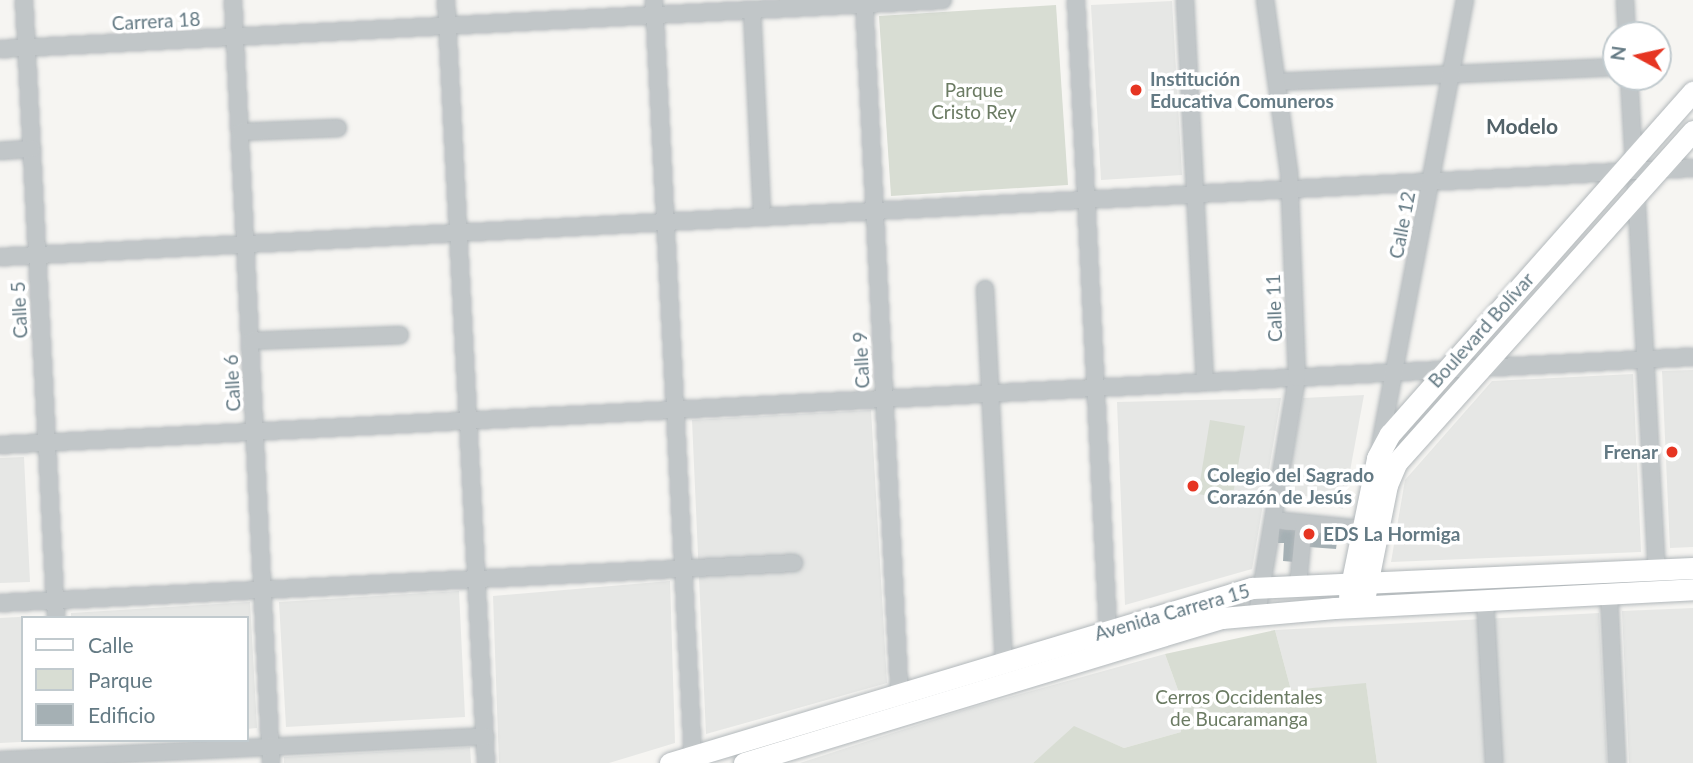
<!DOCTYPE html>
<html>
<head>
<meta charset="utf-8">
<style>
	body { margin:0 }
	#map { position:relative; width:1693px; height:763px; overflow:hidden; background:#f6f5f2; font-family:Lato,sans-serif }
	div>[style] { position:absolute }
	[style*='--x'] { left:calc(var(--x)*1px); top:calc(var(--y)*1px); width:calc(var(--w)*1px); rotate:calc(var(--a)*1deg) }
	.built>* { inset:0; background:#e6e7e5 }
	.green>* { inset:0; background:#d8ddd3 }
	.building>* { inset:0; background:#a5b0b4 }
	.roads { filter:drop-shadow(0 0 2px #b2b8bb) drop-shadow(0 0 2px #b2b8bb) }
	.minor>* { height:16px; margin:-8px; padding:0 8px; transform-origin:8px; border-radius:8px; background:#c1c6c8 }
	.major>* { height:21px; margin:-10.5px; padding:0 10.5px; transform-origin:10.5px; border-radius:10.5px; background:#fff }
	.dots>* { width:19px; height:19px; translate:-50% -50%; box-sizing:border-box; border:4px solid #fff; border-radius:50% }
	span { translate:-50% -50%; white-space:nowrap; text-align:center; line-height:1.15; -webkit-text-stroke:7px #fff; paint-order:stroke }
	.street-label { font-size:19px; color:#647a84 }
	.poi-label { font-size:19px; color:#647a84; font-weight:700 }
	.left { translate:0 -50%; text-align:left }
	.right { translate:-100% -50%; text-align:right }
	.park-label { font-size:19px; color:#6b7b63 }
	.neighbourhood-label { font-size:21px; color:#526269; font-weight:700 }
	.legend { position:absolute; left:21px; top:616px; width:228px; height:126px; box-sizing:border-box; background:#fff; border:2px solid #c1cace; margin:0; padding:9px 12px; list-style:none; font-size:21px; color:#647a84 }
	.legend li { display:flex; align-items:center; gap:14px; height:35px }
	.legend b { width:35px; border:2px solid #c1cace }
	.north { position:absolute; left:1602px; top:21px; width:70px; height:70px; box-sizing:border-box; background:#fff; border:2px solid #c1cace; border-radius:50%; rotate:278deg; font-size:19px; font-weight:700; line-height:28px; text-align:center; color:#647a84 }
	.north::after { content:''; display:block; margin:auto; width:24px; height:32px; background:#e63522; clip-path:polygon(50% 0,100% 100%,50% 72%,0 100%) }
</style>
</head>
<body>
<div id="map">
	<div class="built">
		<div style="clip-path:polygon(1172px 1px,1182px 175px,1101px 180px,1091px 5px)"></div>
		<div style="clip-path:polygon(1693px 370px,1693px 547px,1670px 548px,1662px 371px)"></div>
		<div style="clip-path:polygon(1633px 374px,1641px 552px,1391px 562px,1405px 480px,1492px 381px)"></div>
		<div style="clip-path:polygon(1364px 395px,1343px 509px,1286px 489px,1303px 398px)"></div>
		<div style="clip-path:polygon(1281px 398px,1252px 569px,1125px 605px,1117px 402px)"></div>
		<div style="clip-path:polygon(871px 410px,887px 683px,706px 734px,692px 420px)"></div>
		<div style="clip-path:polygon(24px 457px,30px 582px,0 583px,0 458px)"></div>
		<div style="clip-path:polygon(670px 581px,675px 743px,609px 763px,499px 763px,493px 596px)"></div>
		<div style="clip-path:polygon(459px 591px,465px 717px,286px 727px,279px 602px)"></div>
		<div style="clip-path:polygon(250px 602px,257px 728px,247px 729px,247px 618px,71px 618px,71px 613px)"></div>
		<div style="clip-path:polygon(1693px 608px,1693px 763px,1629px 763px,1622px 611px)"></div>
		<div style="clip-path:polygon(1599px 613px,1607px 763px,1377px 763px,1366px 684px,1291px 690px,1275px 630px)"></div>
		<div style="clip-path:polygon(36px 616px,23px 618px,23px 740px,42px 741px,0 743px,0 618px)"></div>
		<div style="clip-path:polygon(1165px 654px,1178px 690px,1181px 732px,1124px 748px,1074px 727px,1033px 763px,800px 763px,970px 708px)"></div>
		<div style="clip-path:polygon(470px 747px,471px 763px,284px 763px,284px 757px)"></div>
	</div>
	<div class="green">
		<div style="clip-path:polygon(1056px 5px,1068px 185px,891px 196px,879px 16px)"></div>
		<div style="clip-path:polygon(1210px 420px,1245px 426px,1232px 500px,1198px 494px)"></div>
		<div style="clip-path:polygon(1275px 630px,1291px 690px,1366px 683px,1377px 763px,1033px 763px,1074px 726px,1124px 748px,1181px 732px,1178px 690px,1165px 654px)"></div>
	</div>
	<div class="building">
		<div style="clip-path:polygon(1279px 529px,1338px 534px,1336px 549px,1309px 547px,1307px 563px,1283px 561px,1284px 543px,1278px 543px)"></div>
	</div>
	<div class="roads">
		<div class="minor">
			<div style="--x:24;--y:0;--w:619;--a:87.04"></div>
			<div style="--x:233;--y:0;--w:764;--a:87.15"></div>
			<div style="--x:446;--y:0;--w:764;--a:87"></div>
			<div style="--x:654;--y:0;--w:757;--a:87.05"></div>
			<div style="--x:864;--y:0;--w:705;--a:87.07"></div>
			<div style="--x:1076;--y:0;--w:630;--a:87.09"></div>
			<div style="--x:1185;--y:0;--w:383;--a:87"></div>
			<div style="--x:1625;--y:0;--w:35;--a:87"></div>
			<div style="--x:752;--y:10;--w:207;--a:87.2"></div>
			<div style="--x:0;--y:49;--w:944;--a:-2.97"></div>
			<div style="--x:1629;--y:77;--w:88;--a:86.7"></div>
			<div style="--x:1277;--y:82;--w:339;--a:-2.5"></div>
			<div style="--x:240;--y:132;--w:98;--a:-2.3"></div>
			<div style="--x:0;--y:151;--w:32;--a:-4"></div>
			<div style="--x:1636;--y:188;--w:383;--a:86.9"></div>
			<div style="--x:0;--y:257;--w:1695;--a:-3.01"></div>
			<div style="--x:985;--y:289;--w:372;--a:87.1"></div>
			<div style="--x:251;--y:341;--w:149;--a:-2.3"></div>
			<div style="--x:0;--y:445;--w:1695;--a:-2.98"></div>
			<div style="--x:1380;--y:445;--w:453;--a:-79.2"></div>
			<div style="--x:1274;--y:520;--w:88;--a:5.8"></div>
			<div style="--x:1298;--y:585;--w:62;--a:-84.5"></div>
			<div style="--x:1609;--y:594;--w:169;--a:87.3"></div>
			<div style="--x:1485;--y:600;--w:163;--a:86.8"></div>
			<div style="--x:0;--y:603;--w:795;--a:-2.88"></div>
			<div style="--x:1257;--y:614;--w:239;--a:-80.4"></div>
			<div style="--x:1297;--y:378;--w:206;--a:-92.2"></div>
			<div style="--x:1289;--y:172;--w:174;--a:-97.9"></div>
			<div style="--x:0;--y:760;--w:486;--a:-2.8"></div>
		</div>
		<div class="major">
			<div style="--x:1349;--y:595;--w:140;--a:-78.4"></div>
			<div style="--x:1377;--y:458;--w:27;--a:-62"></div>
			<div style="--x:1390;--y:434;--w:457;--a:-48.5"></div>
			<div style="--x:1365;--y:595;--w:112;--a:-78.7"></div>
			<div style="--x:1387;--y:485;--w:25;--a:-67"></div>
			<div style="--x:1397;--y:462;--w:444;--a:-48.2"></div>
			<div style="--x:670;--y:763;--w:608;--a:-16.74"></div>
			<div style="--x:1252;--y:588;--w:441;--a:-2.6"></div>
			<div style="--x:744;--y:763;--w:500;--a:-16.9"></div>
			<div style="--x:1222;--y:618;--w:113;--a:-5.1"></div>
			<div style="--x:1335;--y:608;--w:359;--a:-3"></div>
		</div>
	</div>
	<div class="dots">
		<div style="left:1136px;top:90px;background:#e63522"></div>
		<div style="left:1672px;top:452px;background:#e63522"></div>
		<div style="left:1193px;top:486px;background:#e63522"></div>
		<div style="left:1309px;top:534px;background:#e63522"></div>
	</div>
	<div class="street-label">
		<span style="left:156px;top:21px;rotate:-3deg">Carrera 18</span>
		<span style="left:1402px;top:225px;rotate:-79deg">Calle 12</span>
		<span style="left:1274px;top:308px;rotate:-92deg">Calle 11</span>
		<span style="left:19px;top:310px;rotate:-93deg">Calle 5</span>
		<span style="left:1481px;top:330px;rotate:-48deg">Boulevard Bolívar</span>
		<span style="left:861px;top:360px;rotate:-93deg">Calle 9</span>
		<span style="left:232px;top:383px;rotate:-93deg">Calle 6</span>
		<span style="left:1172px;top:612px;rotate:-16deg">Avenida Carrera 15</span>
	</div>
	<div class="poi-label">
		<span class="left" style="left:1150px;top:90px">Institución<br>Educativa Comuneros</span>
		<span class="right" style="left:1658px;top:452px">Frenar</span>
		<span class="left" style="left:1207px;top:486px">Colegio del Sagrado<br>Corazón de Jesús</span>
		<span class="left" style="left:1323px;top:534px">EDS La Hormiga</span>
	</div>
	<div class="park-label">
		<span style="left:974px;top:101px">Parque<br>Cristo Rey</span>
		<span style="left:1239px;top:708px">Cerros Occidentales<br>de Bucaramanga</span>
	</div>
	<div class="neighbourhood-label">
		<span style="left:1522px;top:126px">Modelo</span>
	</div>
	<ul class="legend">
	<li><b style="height:9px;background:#fff"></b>Calle</li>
	<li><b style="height:19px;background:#d8ddd3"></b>Parque</li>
	<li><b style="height:19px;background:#a5b0b4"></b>Edificio</li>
	</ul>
	<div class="north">N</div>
</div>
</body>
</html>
